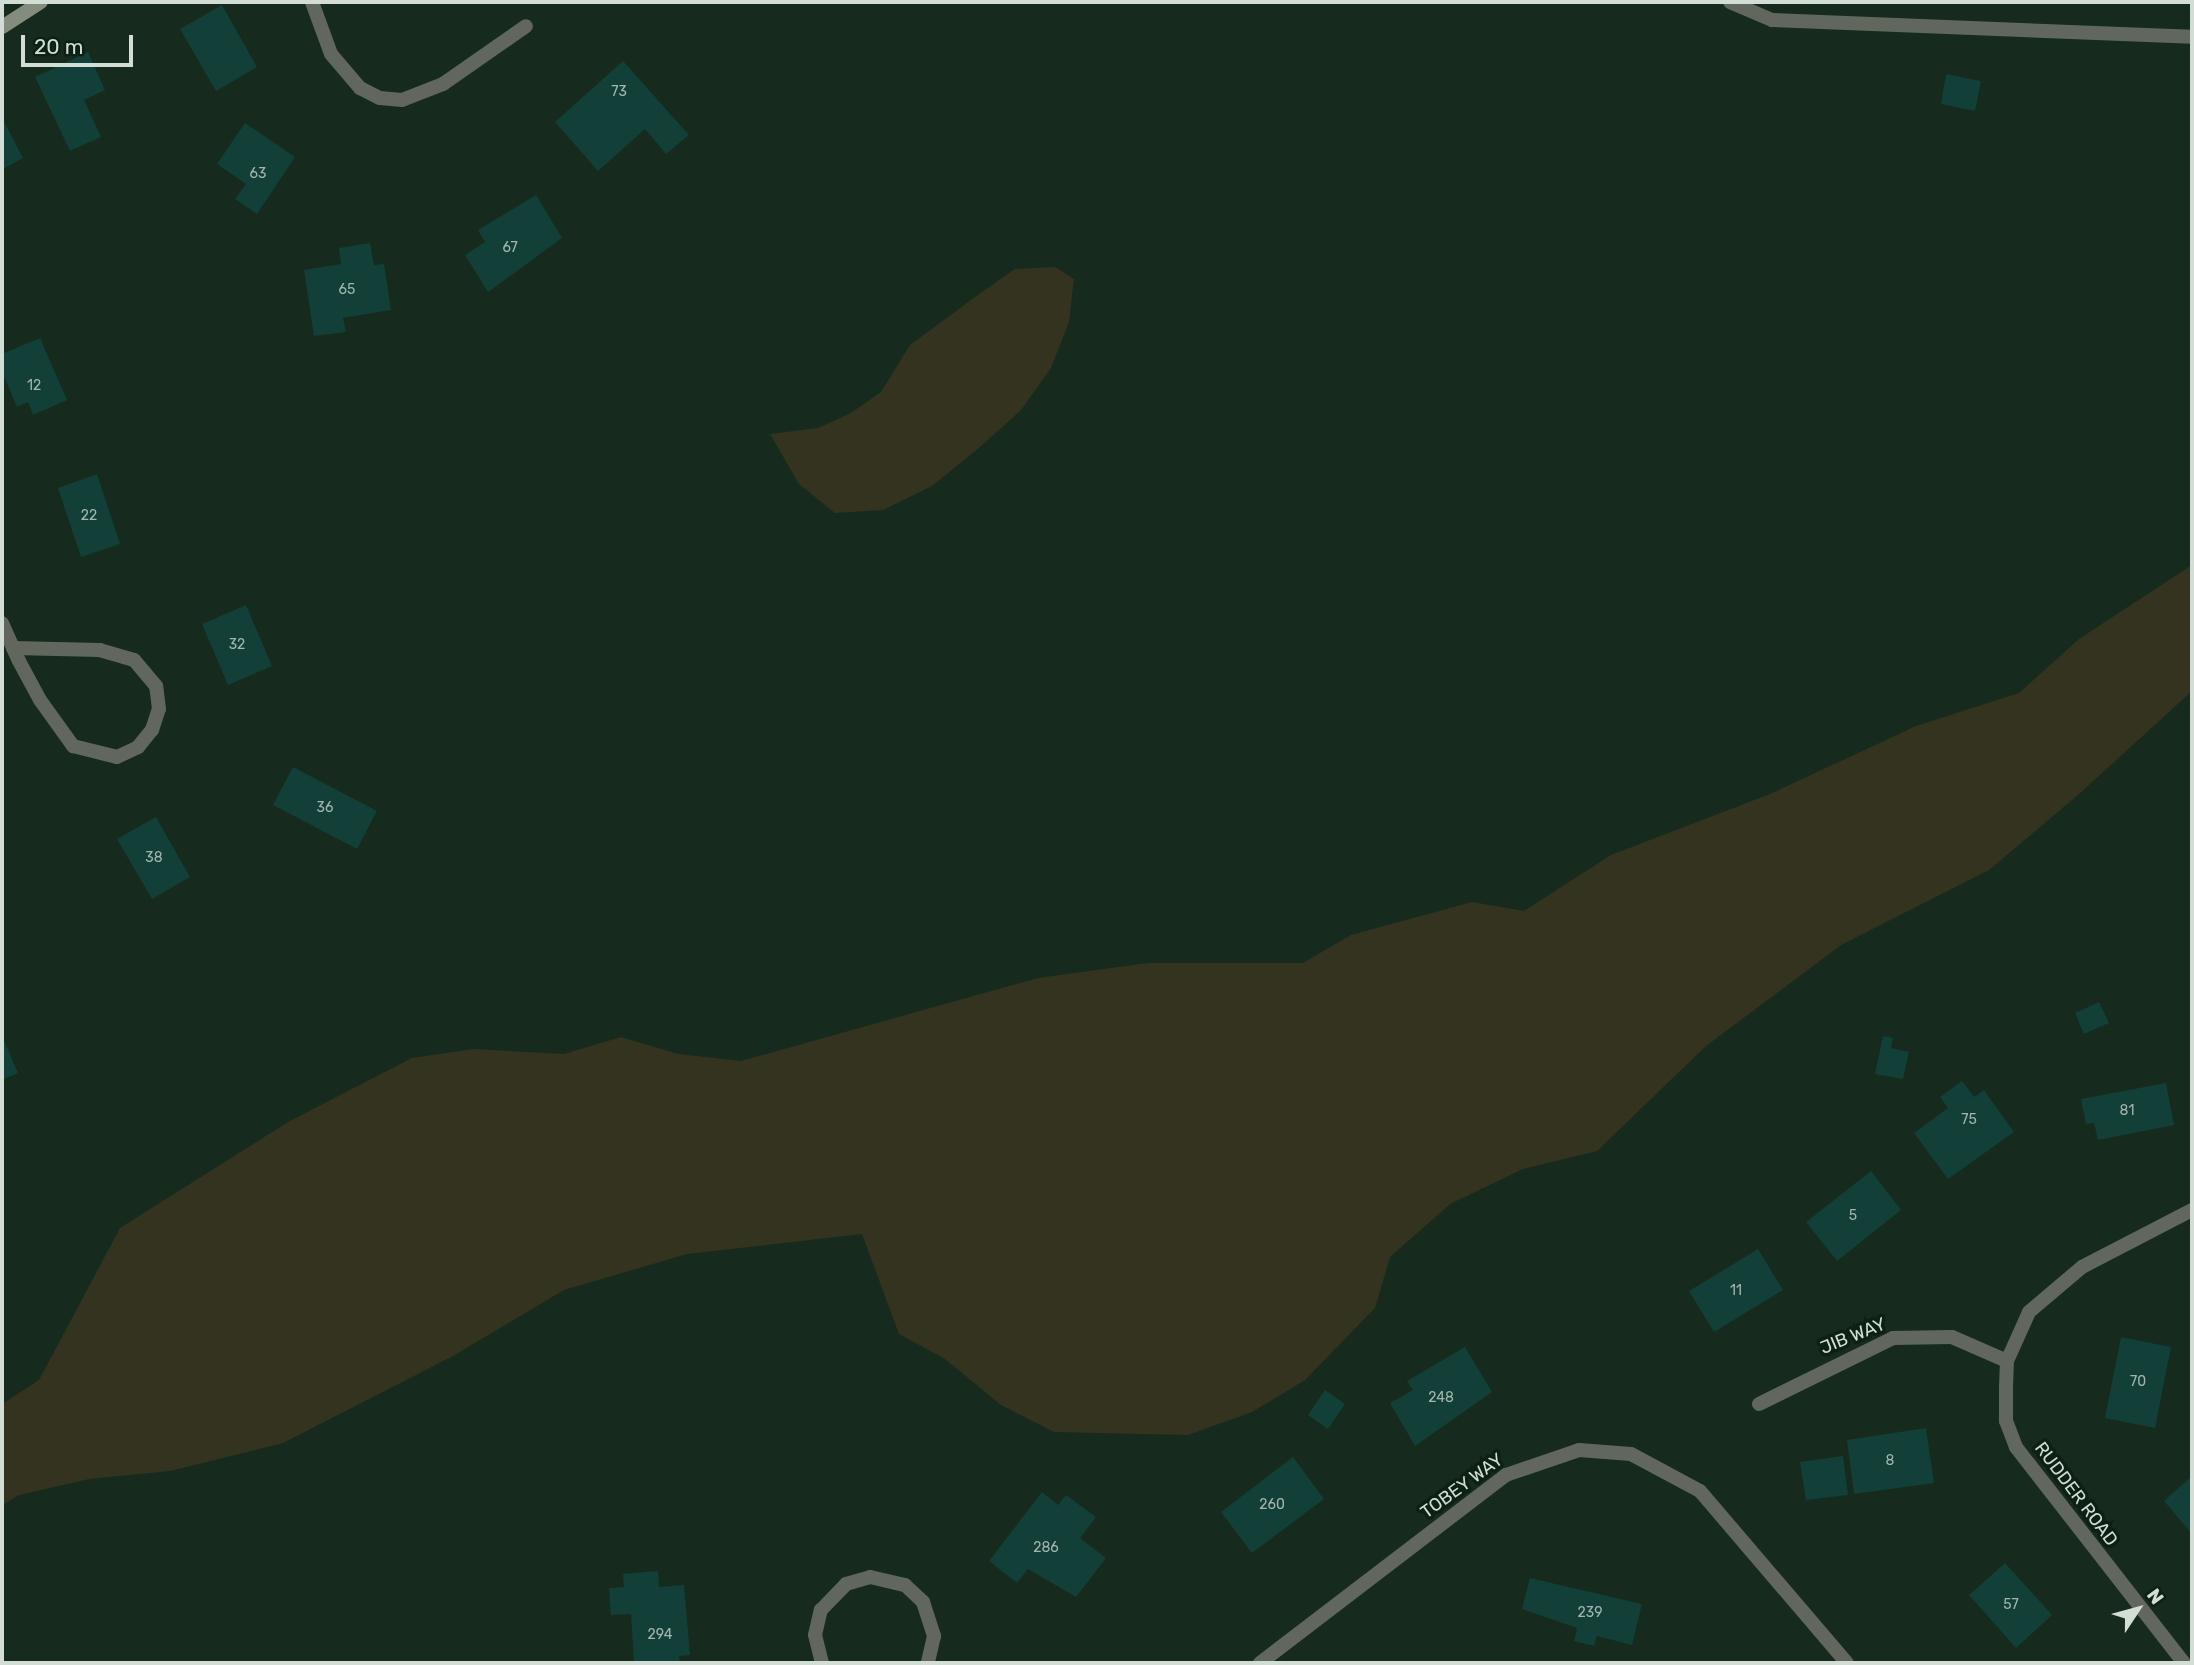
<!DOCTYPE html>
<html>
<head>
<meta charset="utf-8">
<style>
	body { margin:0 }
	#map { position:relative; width:2194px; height:1665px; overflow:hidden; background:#162b1d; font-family:Rubik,sans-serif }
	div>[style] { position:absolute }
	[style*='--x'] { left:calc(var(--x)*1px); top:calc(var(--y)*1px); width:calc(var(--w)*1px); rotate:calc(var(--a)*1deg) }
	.green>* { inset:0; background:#333320 }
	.building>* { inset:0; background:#123f37 }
	.street>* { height:14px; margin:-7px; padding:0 7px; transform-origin:7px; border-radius:7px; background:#62675d }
	.secondary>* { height:14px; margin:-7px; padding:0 7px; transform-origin:7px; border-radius:7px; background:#848d7d }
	span { translate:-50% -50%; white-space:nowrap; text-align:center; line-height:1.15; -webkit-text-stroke:7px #0c2114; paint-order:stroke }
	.number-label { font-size:14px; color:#a2b6ae }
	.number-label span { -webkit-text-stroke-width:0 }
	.street-label { font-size:18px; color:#d2ded5 }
	.frame { position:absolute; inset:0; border:4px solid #d2ded5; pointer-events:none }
	.north { position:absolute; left:2103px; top:1574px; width:70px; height:70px; -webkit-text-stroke:5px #0c2114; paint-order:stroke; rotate:54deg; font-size:19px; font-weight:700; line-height:28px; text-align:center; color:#d2ded5 }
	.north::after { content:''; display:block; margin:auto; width:24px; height:32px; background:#d2ded5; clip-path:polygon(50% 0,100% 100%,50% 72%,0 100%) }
	.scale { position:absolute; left:21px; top:35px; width:112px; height:32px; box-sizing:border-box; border:4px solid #d2ded5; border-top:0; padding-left:9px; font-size:21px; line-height:24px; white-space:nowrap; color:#d2ded5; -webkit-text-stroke:5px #0c2114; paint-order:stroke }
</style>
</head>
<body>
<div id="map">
	<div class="green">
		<div style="clip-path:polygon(1055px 267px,1074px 279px,1069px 322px,1051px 368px,1021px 410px,980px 447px,932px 486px,883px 510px,835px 513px,799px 484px,770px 434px,818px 428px,851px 413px,881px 392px,910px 345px,975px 297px,1015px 269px)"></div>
		<div style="clip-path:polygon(2192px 565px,2192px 691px,2079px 794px,1989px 870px,1841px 945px,1706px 1046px,1597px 1151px,1523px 1169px,1450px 1204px,1390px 1257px,1375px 1308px,1305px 1380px,1252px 1412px,1188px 1435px,1054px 1432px,1001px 1405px,945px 1359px,899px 1334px,862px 1234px,687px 1254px,564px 1290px,453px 1356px,283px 1443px,170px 1471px,89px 1479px,19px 1495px,2px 1505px,2px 1404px,39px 1380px,120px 1228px,288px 1122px,412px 1058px,474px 1049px,564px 1054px,621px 1037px,678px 1054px,741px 1061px,1038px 978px,1148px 963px,1303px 963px,1351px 935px,1472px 902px,1524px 911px,1611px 855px,1770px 794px,1916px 726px,2019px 693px,2079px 639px)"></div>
	</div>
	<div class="building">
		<div style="clip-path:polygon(222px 5px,257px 67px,216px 91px,180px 29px)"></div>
		<div style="clip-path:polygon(88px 52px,105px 90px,84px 100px,101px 137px,70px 151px,35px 77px)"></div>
		<div style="clip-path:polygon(623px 61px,689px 135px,666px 154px,645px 129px,598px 171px,555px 122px)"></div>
		<div style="clip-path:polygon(1946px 74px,1981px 81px,1975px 111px,1941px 104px)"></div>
		<div style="clip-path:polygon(2px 118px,23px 158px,3px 169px,2px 166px)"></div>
		<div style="clip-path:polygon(245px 123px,295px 157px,257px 214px,235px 199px,246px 184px,217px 164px)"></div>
		<div style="clip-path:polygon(536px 195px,562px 238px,488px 292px,465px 255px,485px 242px,478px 230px)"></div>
		<div style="clip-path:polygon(370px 243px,374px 265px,384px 264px,391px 310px,343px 318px,346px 332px,314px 336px,304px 270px,341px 264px,339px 248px)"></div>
		<div style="clip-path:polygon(40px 338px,67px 400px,33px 415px,28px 402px,17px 407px,2px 372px,2px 354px)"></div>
		<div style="clip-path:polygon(97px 474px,120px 544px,81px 557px,58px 488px)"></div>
		<div style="clip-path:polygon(246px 605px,272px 666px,228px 685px,202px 624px)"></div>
		<div style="clip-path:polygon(293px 767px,377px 811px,357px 849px,273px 805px)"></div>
		<div style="clip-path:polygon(156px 817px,190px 877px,152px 899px,117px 839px)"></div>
		<div style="clip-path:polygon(2099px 1002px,2109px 1023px,2084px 1034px,2075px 1013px)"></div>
		<div style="clip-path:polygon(2px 1036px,18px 1073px,2px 1080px)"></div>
		<div style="clip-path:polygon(1883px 1036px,1893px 1038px,1891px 1048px,1909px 1052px,1903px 1079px,1875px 1074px)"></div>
		<div style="clip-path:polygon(1962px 1081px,1974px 1097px,1984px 1090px,2014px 1132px,1948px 1179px,1914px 1133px,1948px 1108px,1940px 1097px)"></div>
		<div style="clip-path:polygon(2166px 1083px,2174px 1125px,2098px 1140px,2094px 1123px,2086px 1124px,2081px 1099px)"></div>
		<div style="clip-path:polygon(1871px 1171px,1901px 1210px,1837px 1261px,1806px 1222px)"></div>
		<div style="clip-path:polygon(1758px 1249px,1783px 1290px,1714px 1332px,1689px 1291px)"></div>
		<div style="clip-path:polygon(2121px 1337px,2171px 1347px,2155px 1428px,2105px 1418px)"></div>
		<div style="clip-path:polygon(1465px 1347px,1492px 1392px,1415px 1446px,1390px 1403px,1413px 1390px,1407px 1381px)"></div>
		<div style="clip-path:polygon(1325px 1390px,1345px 1404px,1328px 1429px,1308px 1415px)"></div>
		<div style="clip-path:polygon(1926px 1428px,1934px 1483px,1854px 1494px,1847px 1440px)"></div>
		<div style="clip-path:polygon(1843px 1456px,1848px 1495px,1806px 1500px,1800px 1462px)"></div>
		<div style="clip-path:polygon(1293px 1457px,1324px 1499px,1252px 1553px,1221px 1512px)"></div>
		<div style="clip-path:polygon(2192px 1476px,2192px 1534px,2164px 1501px)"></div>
		<div style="clip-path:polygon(1042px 1492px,1058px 1505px,1066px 1495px,1096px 1517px,1080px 1538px,1106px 1558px,1076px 1597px,1028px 1569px,1017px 1583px,989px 1561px)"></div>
		<div style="clip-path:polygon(2005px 1563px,2052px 1615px,2016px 1648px,1969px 1595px)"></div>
		<div style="clip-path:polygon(658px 1571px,659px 1587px,684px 1585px,690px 1655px,679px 1656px,680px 1663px,634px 1663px,631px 1614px,611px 1615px,609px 1588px,624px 1587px,623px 1574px)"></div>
		<div style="clip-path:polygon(1530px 1578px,1642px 1604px,1632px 1645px,1597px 1636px,1594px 1646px,1574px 1641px,1577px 1628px,1522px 1609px)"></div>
	</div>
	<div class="street">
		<div style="--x:312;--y:2;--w:55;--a:69.9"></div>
		<div style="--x:331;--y:54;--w:45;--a:49.5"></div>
		<div style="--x:360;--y:88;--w:22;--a:27"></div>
		<div style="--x:380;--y:98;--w:22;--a:5"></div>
		<div style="--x:402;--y:100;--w:44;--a:-21.3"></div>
		<div style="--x:443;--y:84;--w:101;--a:-34.9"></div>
		<div style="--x:1730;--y:2;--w:46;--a:23.2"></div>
		<div style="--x:1772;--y:20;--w:420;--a:2.3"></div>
		<div style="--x:2;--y:623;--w:27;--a:66"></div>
		<div style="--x:13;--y:648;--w:14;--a:65"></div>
		<div style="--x:19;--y:661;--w:44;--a:61.7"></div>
		<div style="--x:40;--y:700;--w:57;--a:54.3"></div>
		<div style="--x:73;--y:746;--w:45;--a:14"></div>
		<div style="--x:117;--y:757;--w:23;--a:-25"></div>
		<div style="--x:138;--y:747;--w:22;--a:-51"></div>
		<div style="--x:152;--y:730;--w:22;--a:-72"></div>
		<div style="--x:159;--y:709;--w:23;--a:-97"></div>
		<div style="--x:156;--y:686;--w:34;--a:-130"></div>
		<div style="--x:134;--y:660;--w:35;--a:-164"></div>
		<div style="--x:100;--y:650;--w:87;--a:-178.7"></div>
		<div style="--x:1759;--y:1404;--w:149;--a:-26.2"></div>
		<div style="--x:1893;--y:1338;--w:59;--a:-1"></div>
		<div style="--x:1952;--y:1337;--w:60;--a:23.6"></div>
		<div style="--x:822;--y:1663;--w:29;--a:-104"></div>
		<div style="--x:815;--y:1635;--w:26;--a:-77"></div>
		<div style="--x:821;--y:1610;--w:36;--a:-46"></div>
		<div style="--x:846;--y:1584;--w:25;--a:-16"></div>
		<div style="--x:870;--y:1577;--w:36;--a:13"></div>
		<div style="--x:905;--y:1585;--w:25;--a:43"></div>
		<div style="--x:923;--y:1602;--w:36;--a:72"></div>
		<div style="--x:934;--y:1636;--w:28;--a:103"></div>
		<div style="--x:1260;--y:1663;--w:310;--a:-37.4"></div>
		<div style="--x:1506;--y:1475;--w:77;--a:-18.9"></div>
		<div style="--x:1579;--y:1450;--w:52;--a:4.4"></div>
		<div style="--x:1631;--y:1454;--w:78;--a:28.2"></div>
		<div style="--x:1700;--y:1491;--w:226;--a:49.5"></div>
		<div style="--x:2184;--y:1663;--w:274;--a:-127.9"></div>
		<div style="--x:2016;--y:1447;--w:28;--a:-111"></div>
		<div style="--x:2006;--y:1421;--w:33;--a:-90"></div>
		<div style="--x:2006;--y:1388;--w:27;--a:-88"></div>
		<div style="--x:2007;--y:1361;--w:54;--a:-65.8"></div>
		<div style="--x:2029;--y:1312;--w:70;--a:-40.3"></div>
		<div style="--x:2082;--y:1267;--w:124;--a:-27.4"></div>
	</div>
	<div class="secondary">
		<div style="--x:2;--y:27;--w:46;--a:-32.7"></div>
	</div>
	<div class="number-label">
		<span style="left:619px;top:92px">73</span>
		<span style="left:258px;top:174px">63</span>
		<span style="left:510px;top:248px">67</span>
		<span style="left:347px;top:290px">65</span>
		<span style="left:34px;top:386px">12</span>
		<span style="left:89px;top:516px">22</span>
		<span style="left:237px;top:645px">32</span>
		<span style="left:325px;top:808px">36</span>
		<span style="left:154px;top:858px">38</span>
		<span style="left:2127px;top:1111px">81</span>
		<span style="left:1969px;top:1120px">75</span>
		<span style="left:1853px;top:1216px">5</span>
		<span style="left:1736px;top:1291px">11</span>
		<span style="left:2138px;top:1382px">70</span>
		<span style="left:1441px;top:1398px">248</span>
		<span style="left:1890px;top:1461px">8</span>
		<span style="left:1272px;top:1505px">260</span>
		<span style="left:1046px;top:1548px">286</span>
		<span style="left:2011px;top:1605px">57</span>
		<span style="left:1590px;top:1613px">239</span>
		<span style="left:660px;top:1635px">294</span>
	</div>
	<div class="street-label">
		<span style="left:1853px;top:1336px;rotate:-22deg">JIB WAY</span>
		<span style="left:1462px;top:1486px;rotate:-36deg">TOBEY WAY</span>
		<span style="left:2076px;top:1494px;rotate:53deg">RUDDER ROAD</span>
	</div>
	<div class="frame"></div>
	<div class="north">N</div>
	<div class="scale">20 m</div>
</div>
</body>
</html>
